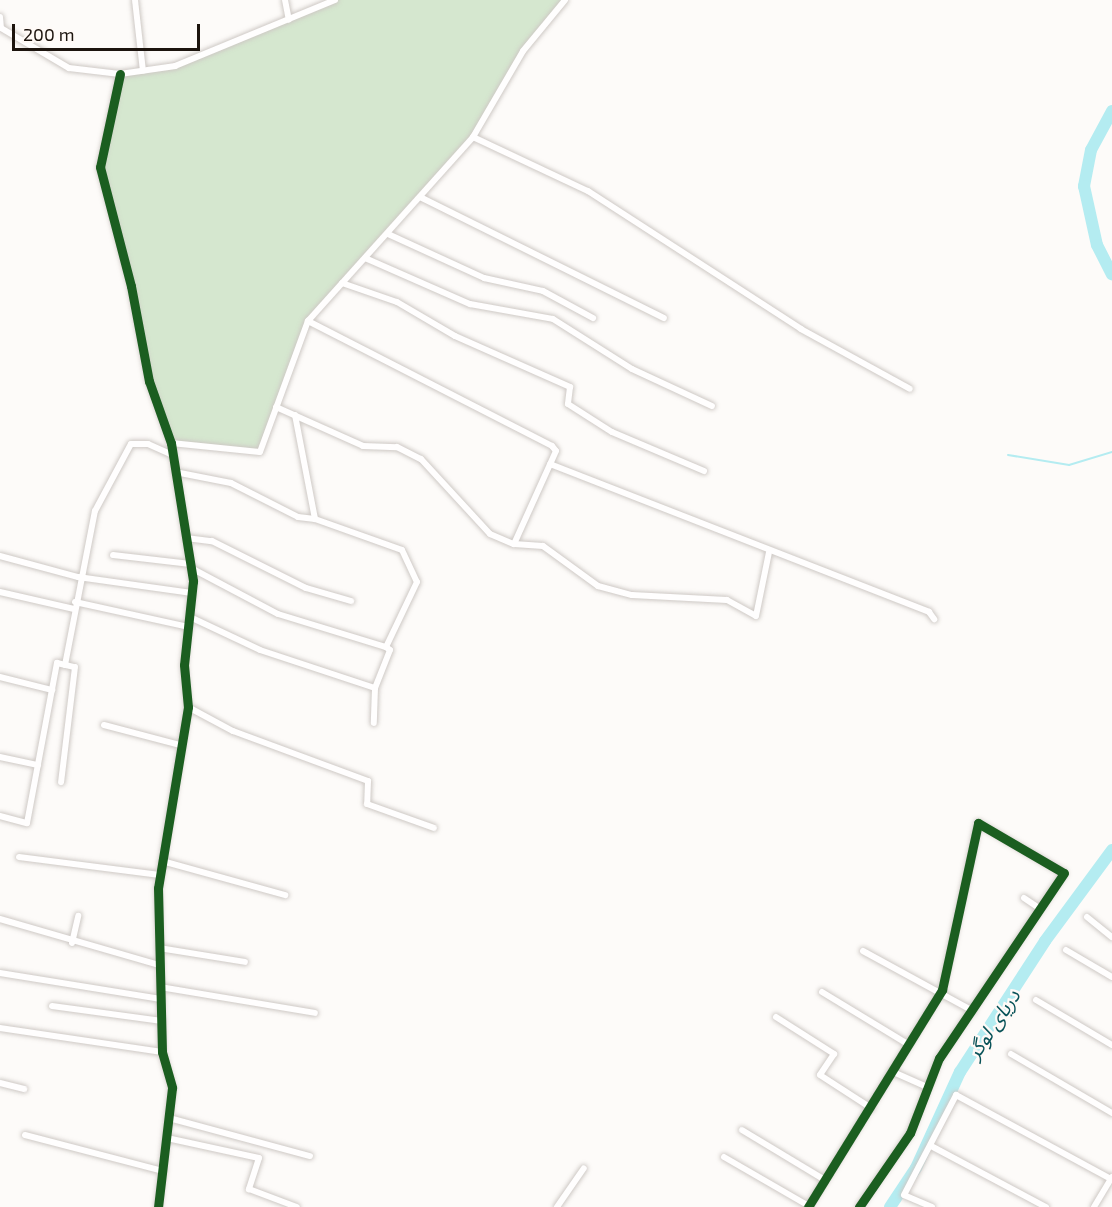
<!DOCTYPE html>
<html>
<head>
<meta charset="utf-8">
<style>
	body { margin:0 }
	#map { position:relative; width:1112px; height:1207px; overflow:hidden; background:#fdfbf9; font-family:"Exo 2","Noto Sans Arabic",sans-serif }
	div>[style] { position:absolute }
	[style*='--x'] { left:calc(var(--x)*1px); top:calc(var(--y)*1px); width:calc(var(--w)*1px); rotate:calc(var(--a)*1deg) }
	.green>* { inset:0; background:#d5e7cf }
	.stream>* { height:2px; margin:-1px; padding:0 1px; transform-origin:1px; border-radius:1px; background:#b4ecf1 }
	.river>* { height:12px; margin:-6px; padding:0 6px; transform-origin:6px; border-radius:6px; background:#b4ecf1 }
	.roads { filter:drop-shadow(0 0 2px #cec9c5) drop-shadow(0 0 2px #cec9c5) }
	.minor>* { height:6px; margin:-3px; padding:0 3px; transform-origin:3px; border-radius:3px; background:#fffefe }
	.cycleway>* { height:9px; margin:-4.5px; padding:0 4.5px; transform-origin:4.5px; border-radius:4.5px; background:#1b5e20 }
	span { translate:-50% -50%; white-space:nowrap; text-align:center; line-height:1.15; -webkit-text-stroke:4.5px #fffaf7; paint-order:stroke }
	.water-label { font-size:20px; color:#095359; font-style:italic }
	.scale { position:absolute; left:12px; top:24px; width:188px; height:27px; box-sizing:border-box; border:3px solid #1c140e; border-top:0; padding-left:8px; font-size:18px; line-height:21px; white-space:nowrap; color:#1c140e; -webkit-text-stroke:4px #fffaf7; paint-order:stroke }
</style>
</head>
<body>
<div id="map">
	<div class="green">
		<div style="clip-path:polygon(335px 0,565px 0,523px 51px,473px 137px,308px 321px,260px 452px,171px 443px,154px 396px,100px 167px,120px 74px,175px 66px)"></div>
	</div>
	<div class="stream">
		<div style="--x:1008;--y:455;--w:62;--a:9.3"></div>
		<div style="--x:1069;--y:465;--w:45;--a:-16.8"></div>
	</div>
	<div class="river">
		<div style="--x:1112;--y:111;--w:44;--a:118.3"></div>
		<div style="--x:1091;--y:150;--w:37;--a:101"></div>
		<div style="--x:1084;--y:186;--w:60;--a:77.6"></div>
		<div style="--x:1097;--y:245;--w:33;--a:63"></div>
		<div style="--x:890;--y:1207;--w:47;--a:-56.3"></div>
		<div style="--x:916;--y:1168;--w:106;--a:-65.4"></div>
		<div style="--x:960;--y:1072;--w:156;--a:-57"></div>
		<div style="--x:1045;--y:941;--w:113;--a:-53.6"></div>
	</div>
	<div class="roads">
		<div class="minor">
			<div style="--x:135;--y:0;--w:71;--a:83.6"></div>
			<div style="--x:285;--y:0;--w:20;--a:79"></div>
			<div style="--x:0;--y:17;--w:11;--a:85"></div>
			<div style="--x:1;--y:28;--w:79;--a:30.5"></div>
			<div style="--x:69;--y:68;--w:51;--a:6.7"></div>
			<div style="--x:120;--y:74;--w:56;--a:-8.3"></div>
			<div style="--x:175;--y:66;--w:173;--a:-22.4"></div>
			<div style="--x:120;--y:74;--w:95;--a:102.1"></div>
			<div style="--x:100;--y:167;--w:123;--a:75.4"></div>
			<div style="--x:131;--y:286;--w:97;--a:79.3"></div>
			<div style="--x:149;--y:381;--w:66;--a:70.5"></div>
			<div style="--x:171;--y:443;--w:140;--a:80.9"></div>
			<div style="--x:193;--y:581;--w:84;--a:96.1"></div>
			<div style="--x:184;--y:665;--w:42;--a:84.6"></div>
			<div style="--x:188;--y:707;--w:183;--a:99.4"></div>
			<div style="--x:158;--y:888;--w:164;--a:88.6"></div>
			<div style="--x:162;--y:1052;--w:37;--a:74"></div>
			<div style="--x:172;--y:1088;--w:120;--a:96.7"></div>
			<div style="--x:473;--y:137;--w:127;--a:25.2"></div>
			<div style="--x:588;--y:191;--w:254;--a:32.9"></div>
			<div style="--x:801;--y:329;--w:124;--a:28.8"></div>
			<div style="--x:422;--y:198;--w:270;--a:26.4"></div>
			<div style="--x:388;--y:234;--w:106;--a:24.6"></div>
			<div style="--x:484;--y:278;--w:60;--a:12.4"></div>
			<div style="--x:543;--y:291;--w:57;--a:28.4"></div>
			<div style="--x:365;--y:258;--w:115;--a:23.7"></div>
			<div style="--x:470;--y:304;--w:84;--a:10.2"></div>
			<div style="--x:553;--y:319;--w:93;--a:32.3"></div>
			<div style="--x:632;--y:369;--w:88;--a:24.8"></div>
			<div style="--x:342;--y:283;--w:58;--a:19.1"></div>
			<div style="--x:397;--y:302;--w:67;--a:30.4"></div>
			<div style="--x:455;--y:336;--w:126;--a:23.9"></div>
			<div style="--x:570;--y:387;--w:17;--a:97"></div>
			<div style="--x:568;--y:404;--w:52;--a:32.5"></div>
			<div style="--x:612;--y:432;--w:100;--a:23"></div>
			<div style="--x:308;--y:321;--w:274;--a:27.1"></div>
			<div style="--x:552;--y:446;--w:6;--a:51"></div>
			<div style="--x:556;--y:451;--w:102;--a:114.3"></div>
			<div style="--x:276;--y:407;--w:95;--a:24.1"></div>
			<div style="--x:363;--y:446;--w:34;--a:2"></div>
			<div style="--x:397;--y:447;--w:27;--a:27"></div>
			<div style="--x:421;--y:459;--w:102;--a:47.4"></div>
			<div style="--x:490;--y:534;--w:26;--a:23"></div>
			<div style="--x:514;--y:544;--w:29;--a:4"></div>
			<div style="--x:543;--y:546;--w:68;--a:36"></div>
			<div style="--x:598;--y:586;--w:35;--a:15"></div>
			<div style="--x:632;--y:595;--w:95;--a:3"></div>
			<div style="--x:727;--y:600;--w:33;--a:29"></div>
			<div style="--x:295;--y:415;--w:106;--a:79.1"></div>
			<div style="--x:315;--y:519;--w:92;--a:19.6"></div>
			<div style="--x:402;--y:550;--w:35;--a:65"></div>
			<div style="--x:417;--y:582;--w:72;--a:115.5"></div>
			<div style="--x:386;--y:647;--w:5;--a:37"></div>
			<div style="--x:390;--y:650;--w:41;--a:111.5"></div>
			<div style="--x:375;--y:688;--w:35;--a:92"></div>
			<div style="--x:171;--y:443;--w:89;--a:5.8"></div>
			<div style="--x:260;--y:452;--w:140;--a:-69.9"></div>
			<div style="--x:308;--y:321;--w:247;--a:-48.1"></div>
			<div style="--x:473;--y:137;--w:99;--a:-59.8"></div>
			<div style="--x:523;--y:51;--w:66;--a:-50.5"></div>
			<div style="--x:550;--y:464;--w:407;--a:21.3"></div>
			<div style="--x:929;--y:612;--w:9;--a:54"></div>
			<div style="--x:175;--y:472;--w:57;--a:11.1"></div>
			<div style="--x:231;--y:483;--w:75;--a:26.9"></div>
			<div style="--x:298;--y:517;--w:17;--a:7"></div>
			<div style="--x:186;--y:538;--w:26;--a:7"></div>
			<div style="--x:212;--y:541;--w:105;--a:26.6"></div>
			<div style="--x:306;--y:588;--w:47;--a:16.1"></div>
			<div style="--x:113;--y:555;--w:78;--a:6.7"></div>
			<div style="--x:0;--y:556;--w:81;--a:15.1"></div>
			<div style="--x:78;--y:577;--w:115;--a:8"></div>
			<div style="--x:191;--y:568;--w:98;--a:27.9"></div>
			<div style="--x:278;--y:614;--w:113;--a:17"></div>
			<div style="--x:0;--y:592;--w:76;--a:12.9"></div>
			<div style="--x:75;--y:602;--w:117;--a:12.4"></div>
			<div style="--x:756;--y:616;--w:65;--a:-78.5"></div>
			<div style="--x:190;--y:617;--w:77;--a:25.2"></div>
			<div style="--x:260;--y:650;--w:121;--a:18.3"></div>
			<div style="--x:65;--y:665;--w:157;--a:-79"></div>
			<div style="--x:95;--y:511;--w:76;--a:-61.8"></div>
			<div style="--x:131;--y:444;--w:17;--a:0"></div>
			<div style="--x:148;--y:444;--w:27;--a:24"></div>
			<div style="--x:0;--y:677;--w:54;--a:14"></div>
			<div style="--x:188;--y:707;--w:51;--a:28.1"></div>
			<div style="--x:233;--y:731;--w:144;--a:20.3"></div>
			<div style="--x:368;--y:781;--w:23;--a:92"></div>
			<div style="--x:367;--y:804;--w:71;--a:19.7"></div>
			<div style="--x:104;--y:725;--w:79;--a:14.7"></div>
			<div style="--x:0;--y:757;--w:39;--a:12"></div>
			<div style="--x:0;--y:816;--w:28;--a:15"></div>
			<div style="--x:27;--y:823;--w:163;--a:-79.4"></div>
			<div style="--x:57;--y:663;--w:18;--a:13"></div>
			<div style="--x:75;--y:667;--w:116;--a:96.9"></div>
			<div style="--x:19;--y:857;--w:142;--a:7.3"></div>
			<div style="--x:162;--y:861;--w:128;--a:15.5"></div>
			<div style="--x:1024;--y:898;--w:18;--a:34"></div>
			<div style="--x:1087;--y:917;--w:32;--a:39"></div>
			<div style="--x:0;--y:919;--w:166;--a:16.1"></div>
			<div style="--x:72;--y:943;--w:28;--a:-77"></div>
			<div style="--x:159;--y:948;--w:87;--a:9.2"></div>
			<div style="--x:1066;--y:950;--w:53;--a:30.4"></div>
			<div style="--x:863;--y:951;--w:125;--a:28.6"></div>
			<div style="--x:0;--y:973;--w:163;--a:9.2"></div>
			<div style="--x:160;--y:987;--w:157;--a:9.5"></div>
			<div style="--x:822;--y:992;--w:98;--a:31.3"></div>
			<div style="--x:1036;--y:1000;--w:88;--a:30.6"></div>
			<div style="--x:52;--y:1006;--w:111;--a:7.8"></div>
			<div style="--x:776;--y:1017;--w:69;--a:32.5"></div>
			<div style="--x:834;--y:1054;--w:25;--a:124"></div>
			<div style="--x:820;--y:1075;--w:61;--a:32.9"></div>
			<div style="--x:0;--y:1028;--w:164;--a:8.4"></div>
			<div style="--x:1011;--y:1054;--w:117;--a:30.3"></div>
			<div style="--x:891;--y:1071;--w:37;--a:24"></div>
			<div style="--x:0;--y:1083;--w:25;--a:14"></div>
			<div style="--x:169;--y:1118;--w:146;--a:15.1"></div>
			<div style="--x:742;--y:1130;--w:97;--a:31.1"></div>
			<div style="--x:25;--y:1135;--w:143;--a:14.6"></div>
			<div style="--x:167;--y:1138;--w:94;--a:12.3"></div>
			<div style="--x:259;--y:1158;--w:33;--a:108"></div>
			<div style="--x:249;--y:1189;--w:51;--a:20.6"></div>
			<div style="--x:933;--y:1147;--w:128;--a:28"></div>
			<div style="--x:724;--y:1157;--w:98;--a:30"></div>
			<div style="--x:557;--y:1207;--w:47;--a:-55.3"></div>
			<div style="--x:808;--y:1207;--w:255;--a:-58.3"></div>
			<div style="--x:942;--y:990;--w:171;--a:-77.8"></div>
			<div style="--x:978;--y:823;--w:99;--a:30.2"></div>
			<div style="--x:1064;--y:873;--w:223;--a:124"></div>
			<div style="--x:939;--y:1058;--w:80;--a:111.1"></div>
			<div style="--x:910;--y:1133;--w:90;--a:124.6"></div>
			<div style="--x:932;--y:1207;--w:30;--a:-157"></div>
			<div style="--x:904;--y:1195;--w:113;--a:-62.5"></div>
			<div style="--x:956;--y:1095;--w:176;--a:28.5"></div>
			<div style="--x:1094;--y:1207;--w:35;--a:-59"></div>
		</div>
	</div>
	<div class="cycleway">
		<div style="--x:120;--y:74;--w:95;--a:102.1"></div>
		<div style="--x:100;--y:167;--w:123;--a:75.4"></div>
		<div style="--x:131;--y:286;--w:97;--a:79.3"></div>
		<div style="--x:149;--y:381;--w:66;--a:70.5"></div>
		<div style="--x:171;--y:443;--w:140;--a:80.9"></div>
		<div style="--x:193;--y:581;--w:84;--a:96.1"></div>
		<div style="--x:184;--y:665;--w:42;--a:84.6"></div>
		<div style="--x:188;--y:707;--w:183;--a:99.4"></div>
		<div style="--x:158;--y:888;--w:164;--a:88.6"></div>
		<div style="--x:162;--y:1052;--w:37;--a:74"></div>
		<div style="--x:172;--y:1088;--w:120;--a:96.7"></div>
		<div style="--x:808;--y:1207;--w:255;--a:-58.3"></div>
		<div style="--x:942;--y:990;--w:171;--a:-77.8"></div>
		<div style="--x:978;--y:823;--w:99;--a:30.2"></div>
		<div style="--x:1064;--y:873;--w:223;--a:124"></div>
		<div style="--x:939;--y:1058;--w:80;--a:111.1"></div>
		<div style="--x:910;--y:1133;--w:90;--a:124.6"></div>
	</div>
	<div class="water-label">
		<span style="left:993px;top:1024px;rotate:-56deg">دریای لوگر</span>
	</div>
	<div class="scale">200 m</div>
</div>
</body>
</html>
